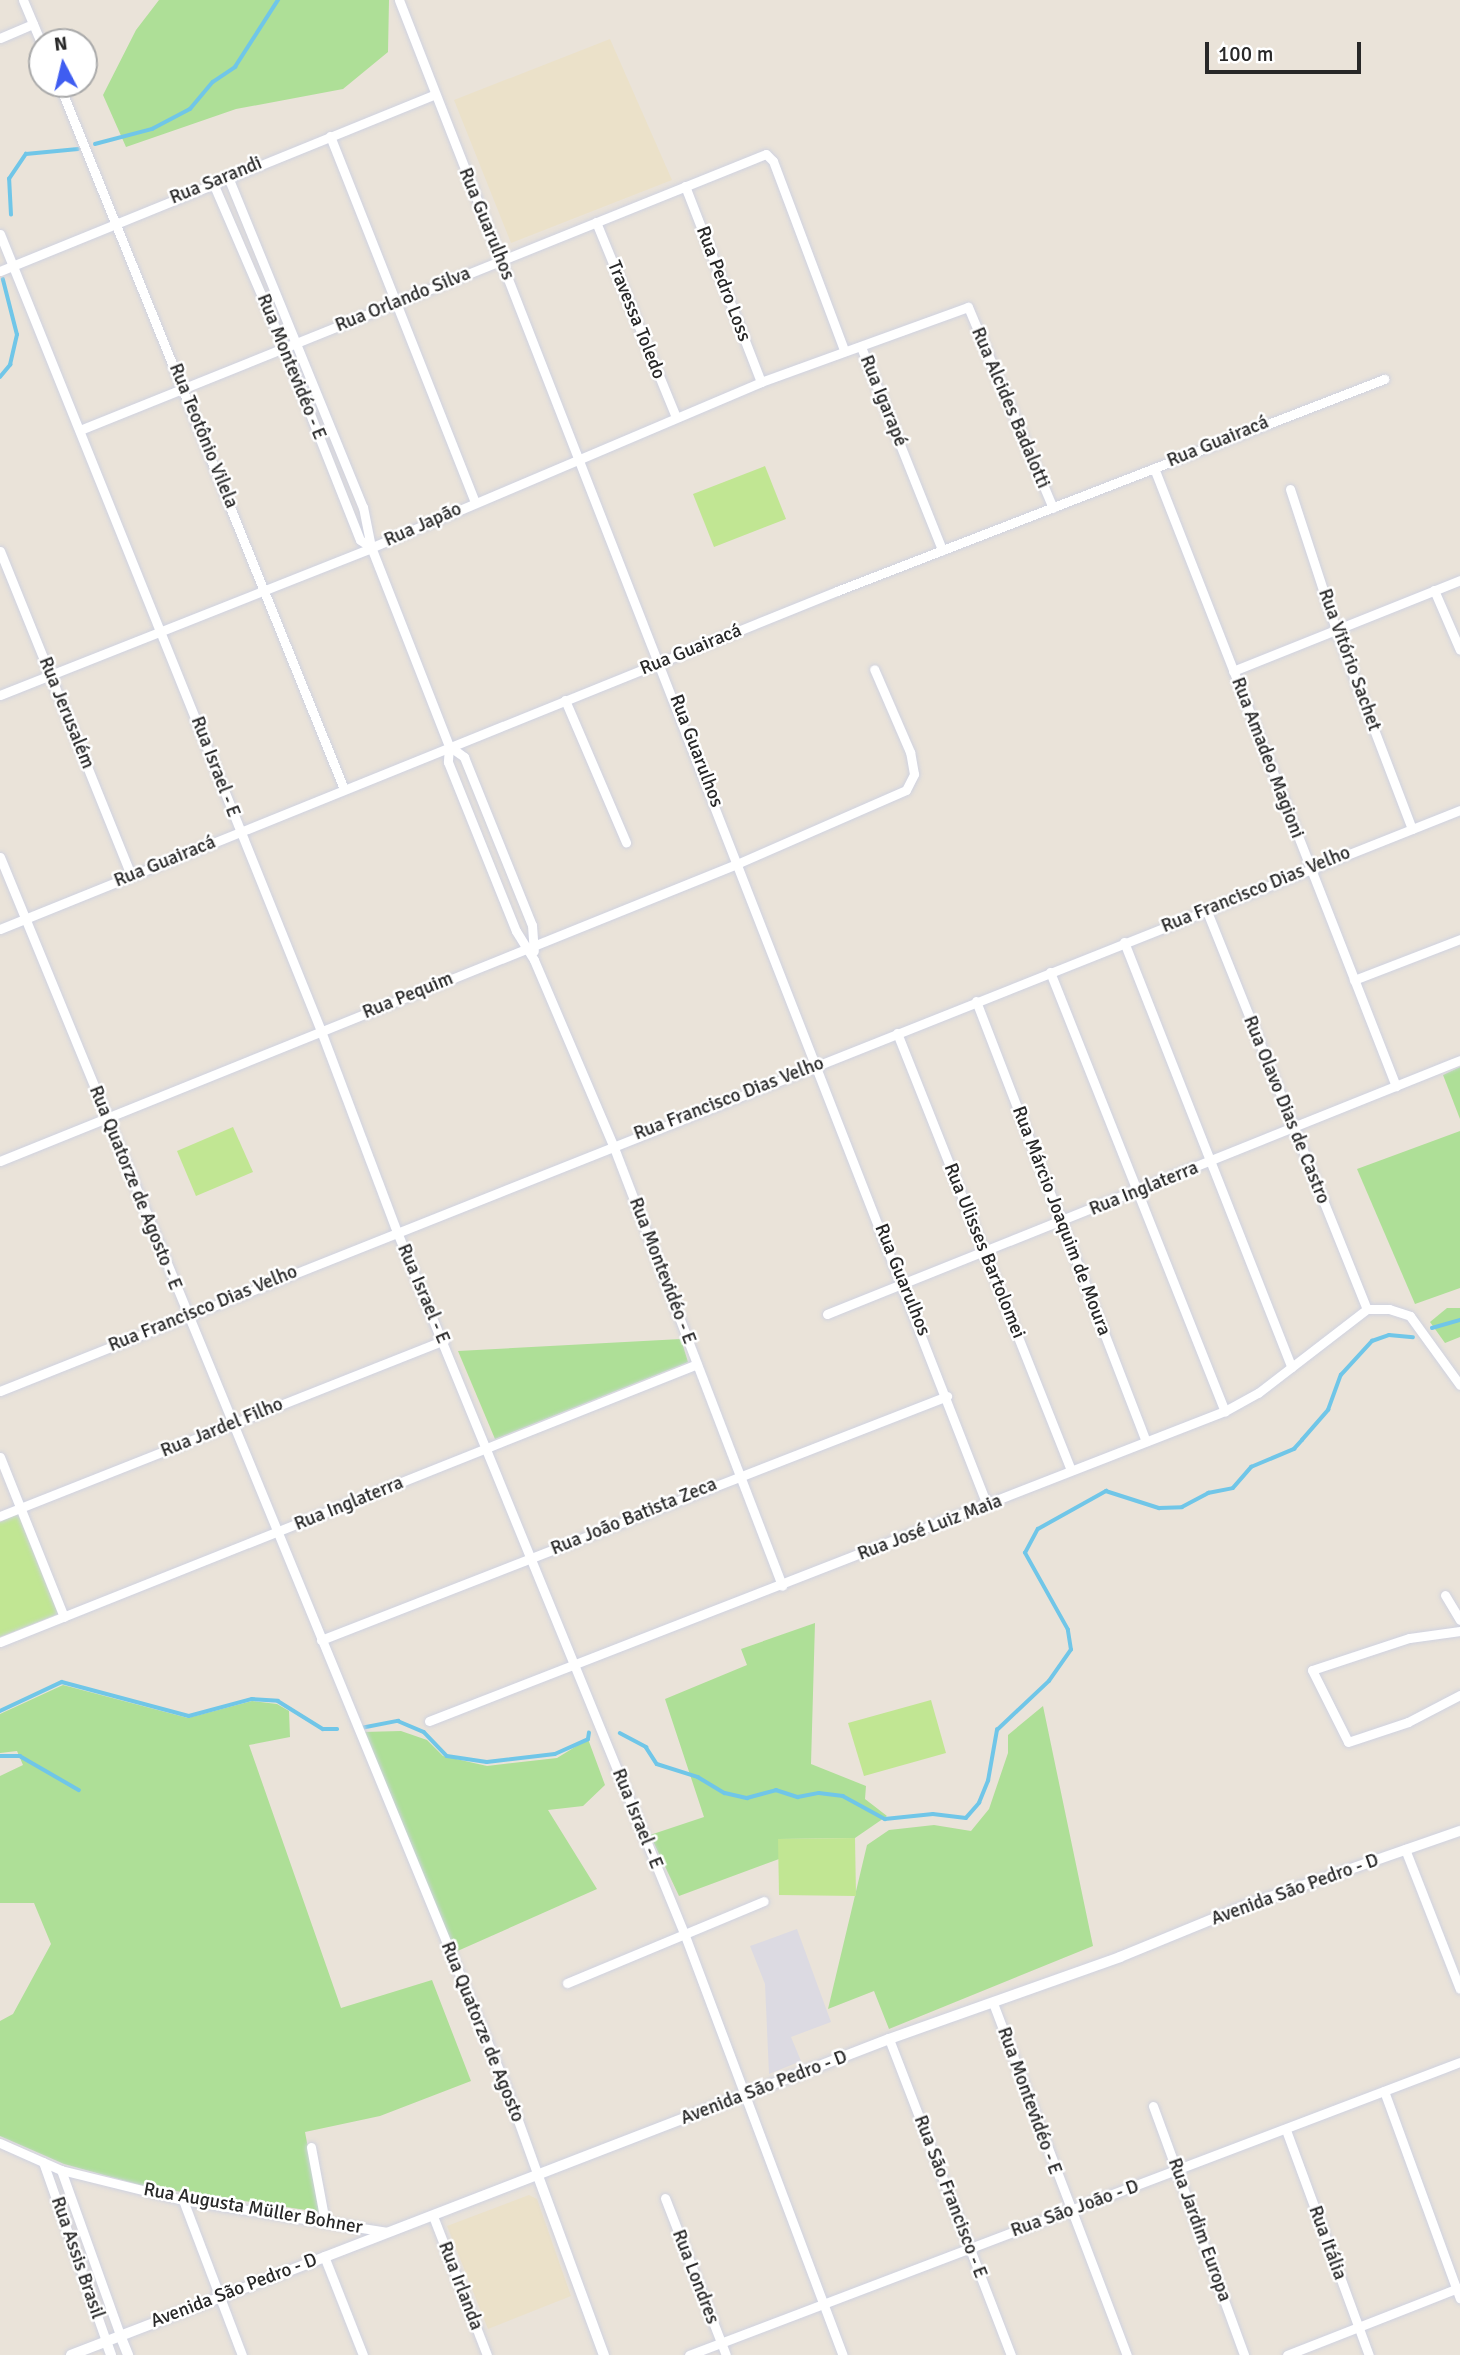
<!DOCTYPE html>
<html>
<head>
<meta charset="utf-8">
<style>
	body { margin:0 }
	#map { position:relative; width:1460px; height:2355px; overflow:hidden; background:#eae3d9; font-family:Signika,sans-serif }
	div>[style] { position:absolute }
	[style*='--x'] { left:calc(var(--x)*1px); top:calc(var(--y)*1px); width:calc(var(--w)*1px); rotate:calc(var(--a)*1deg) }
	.industrial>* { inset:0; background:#dcdae2 }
	.education>* { inset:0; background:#ebe1c9 }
	.green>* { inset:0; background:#aedf97 }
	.pitch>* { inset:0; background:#c1e693 }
	.stream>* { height:3.5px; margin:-1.75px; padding:0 1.75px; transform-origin:1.75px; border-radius:1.75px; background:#70c6e8 }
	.roads { filter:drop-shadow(0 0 2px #cfd2e0) drop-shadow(0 0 2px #cfd2e0) }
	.minor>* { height:9px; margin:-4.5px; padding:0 4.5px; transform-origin:4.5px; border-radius:4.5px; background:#fff }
	.tertiary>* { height:10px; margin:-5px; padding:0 5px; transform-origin:5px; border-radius:5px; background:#fff }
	span { translate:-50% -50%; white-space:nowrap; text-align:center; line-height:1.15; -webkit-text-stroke:5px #fff; paint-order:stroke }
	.street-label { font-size:19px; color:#282828 }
	.north { position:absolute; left:28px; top:28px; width:70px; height:70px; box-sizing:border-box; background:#fff; border:2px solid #a9a9a9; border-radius:50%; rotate:353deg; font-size:19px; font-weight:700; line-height:28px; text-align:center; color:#282828 }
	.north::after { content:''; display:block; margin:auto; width:24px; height:32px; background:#3f5df1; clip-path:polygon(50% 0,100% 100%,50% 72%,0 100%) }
	.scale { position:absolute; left:1205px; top:42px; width:156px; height:32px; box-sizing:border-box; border:4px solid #282828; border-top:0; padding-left:9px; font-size:21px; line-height:24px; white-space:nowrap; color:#282828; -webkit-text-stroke:5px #fff; paint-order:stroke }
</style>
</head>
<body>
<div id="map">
	<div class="industrial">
		<div style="clip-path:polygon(797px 1929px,831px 2022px,791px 2037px,801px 2061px,769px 2074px,765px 1984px,750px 1946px)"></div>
	</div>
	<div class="education">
		<div style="clip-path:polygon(610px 39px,672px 180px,511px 243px,454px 100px)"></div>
		<div style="clip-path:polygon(529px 2195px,537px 2199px,571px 2296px,488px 2329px,447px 2226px)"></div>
	</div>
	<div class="green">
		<div style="clip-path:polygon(159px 0,389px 0,388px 52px,343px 89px,236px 109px,126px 147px,103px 95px,136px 30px)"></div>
		<div style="clip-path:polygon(1460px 1067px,1460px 1119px,1443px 1075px)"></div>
		<div style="clip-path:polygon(1460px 1131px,1460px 1288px,1415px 1304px,1357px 1169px)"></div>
		<div style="clip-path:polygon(1447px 1308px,1460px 1308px,1460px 1337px,1445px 1343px,1430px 1322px)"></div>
		<div style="clip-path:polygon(681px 1339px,688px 1362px,495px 1439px,458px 1351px)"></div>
		<div style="clip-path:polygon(815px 1623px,811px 1764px,866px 1786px,865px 1799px,887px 1816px,855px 1838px,779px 1839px,779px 1859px,679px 1896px,650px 1835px,704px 1817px,665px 1699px,747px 1665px,741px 1649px)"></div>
		<div style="clip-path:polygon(63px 1685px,188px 1718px,252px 1701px,277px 1704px,289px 1711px,290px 1737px,249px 1745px,341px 2008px,432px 1980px,471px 2081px,380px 2116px,305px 2132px,320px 2212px,148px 2187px,64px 2164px,0 2136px,0 2021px,13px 2014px,51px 1944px,34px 1903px,0 1903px,0 1776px,23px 1765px,17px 1751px,0 1753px,0 1714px)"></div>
		<div style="clip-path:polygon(1043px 1706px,1093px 1946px,889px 2029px,874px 1991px,828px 2009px,867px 1845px,889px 1830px,934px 1825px,971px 1831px,989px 1809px,1008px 1753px,1008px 1735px)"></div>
		<div style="clip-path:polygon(401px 1731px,427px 1740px,443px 1756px,487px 1766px,557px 1758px,588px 1739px,605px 1785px,583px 1806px,548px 1810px,597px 1889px,453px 1953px,363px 1732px)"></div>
	</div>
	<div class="pitch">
		<div style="clip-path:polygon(765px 466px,786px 519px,714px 547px,693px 494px)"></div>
		<div style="clip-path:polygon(233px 1127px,253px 1172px,196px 1196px,177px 1151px)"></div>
		<div style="clip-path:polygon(18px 1514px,58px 1614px,0 1637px,0 1522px)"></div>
		<div style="clip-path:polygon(931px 1700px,946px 1753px,864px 1776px,848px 1723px)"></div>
		<div style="clip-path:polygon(855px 1838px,856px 1896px,779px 1895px,778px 1839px)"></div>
	</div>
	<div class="stream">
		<div style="--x:95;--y:144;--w:59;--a:-14.7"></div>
		<div style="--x:152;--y:129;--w:43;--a:-27.8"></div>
		<div style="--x:190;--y:109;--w:35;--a:-50"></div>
		<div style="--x:213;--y:82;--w:27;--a:-34"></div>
		<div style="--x:235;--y:67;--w:80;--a:-57.3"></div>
		<div style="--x:11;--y:215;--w:36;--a:-93"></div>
		<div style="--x:9;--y:179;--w:30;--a:-56"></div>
		<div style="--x:26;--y:154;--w:52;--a:-5.5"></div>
		<div style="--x:0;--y:377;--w:16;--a:-50"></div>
		<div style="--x:10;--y:365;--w:31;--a:-77"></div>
		<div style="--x:17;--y:335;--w:57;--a:-104.3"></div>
		<div style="--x:1432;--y:1328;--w:29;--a:-16"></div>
		<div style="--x:0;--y:1711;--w:68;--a:-25.1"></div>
		<div style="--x:62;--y:1682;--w:131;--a:15"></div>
		<div style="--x:189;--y:1716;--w:65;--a:-15.1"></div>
		<div style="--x:252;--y:1699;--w:26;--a:4"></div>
		<div style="--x:278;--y:1701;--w:53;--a:31.9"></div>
		<div style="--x:323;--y:1729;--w:14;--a:0"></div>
		<div style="--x:361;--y:1728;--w:38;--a:-11"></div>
		<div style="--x:398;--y:1721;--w:28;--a:23"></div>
		<div style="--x:424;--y:1732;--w:33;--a:46"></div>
		<div style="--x:447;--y:1756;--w:40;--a:8.5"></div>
		<div style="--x:487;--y:1762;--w:68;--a:-6.7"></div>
		<div style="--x:555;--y:1754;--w:36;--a:-24"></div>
		<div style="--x:588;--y:1739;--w:6;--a:-81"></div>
		<div style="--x:620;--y:1733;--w:30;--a:28"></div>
		<div style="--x:646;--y:1747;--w:20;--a:57"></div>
		<div style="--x:657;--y:1764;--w:43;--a:17.6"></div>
		<div style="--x:698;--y:1777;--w:31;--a:31"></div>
		<div style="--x:725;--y:1793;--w:23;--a:13"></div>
		<div style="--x:747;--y:1798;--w:30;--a:-15"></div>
		<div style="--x:776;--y:1790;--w:23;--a:18"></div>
		<div style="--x:798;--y:1797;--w:21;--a:-11"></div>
		<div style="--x:819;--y:1793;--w:24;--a:7"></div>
		<div style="--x:843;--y:1796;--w:48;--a:28.7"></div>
		<div style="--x:885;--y:1819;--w:48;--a:-5.9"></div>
		<div style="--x:933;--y:1814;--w:33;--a:7"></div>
		<div style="--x:966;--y:1818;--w:20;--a:-49"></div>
		<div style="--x:979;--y:1803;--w:24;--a:-68"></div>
		<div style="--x:988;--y:1781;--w:52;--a:-80"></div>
		<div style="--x:997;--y:1730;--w:71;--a:-43.3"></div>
		<div style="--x:1049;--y:1681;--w:38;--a:-55"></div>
		<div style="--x:1071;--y:1650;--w:20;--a:-99"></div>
		<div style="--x:1068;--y:1630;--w:88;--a:-119.2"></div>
		<div style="--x:1025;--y:1553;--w:27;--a:-62"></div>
		<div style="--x:1038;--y:1529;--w:78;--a:-29.2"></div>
		<div style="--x:1106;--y:1491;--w:56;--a:17.8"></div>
		<div style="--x:1159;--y:1508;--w:23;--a:-2"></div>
		<div style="--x:1182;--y:1507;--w:30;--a:-28"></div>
		<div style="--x:1208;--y:1493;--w:25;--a:-11"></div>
		<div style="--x:1233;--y:1488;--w:28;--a:-49"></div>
		<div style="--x:1251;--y:1467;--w:47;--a:-22.7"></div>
		<div style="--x:1294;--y:1449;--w:12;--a:-48"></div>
		<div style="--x:1302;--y:1440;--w:40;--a:-49"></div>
		<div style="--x:1328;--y:1410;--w:37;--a:-70"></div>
		<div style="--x:1341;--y:1375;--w:46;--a:-47.6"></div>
		<div style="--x:1372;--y:1341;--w:18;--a:-19"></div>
		<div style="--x:1389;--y:1335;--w:24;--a:5"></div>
		<div style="--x:0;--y:1756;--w:20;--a:0"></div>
		<div style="--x:20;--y:1756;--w:68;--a:30"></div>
	</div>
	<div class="roads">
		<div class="minor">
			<div style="--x:23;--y:0;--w:49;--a:67.1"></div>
			<div style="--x:399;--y:0;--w:1616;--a:68.66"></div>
			<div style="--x:0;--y:38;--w:36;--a:-23"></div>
			<div style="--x:59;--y:84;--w:760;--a:67.99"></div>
			<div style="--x:330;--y:136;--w:394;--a:68.4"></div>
			<div style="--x:228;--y:177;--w:357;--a:67.8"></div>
			<div style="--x:363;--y:507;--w:41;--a:78.7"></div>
			<div style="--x:371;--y:547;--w:214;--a:68.6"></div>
			<div style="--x:449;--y:746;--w:16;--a:94"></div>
			<div style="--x:448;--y:762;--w:182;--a:68.1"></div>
			<div style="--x:516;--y:931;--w:34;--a:58"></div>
			<div style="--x:534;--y:960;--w:201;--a:66.9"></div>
			<div style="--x:613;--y:1145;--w:472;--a:69"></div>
			<div style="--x:213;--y:183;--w:180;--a:66.7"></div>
			<div style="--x:284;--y:348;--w:206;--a:68.4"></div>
			<div style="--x:360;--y:540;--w:13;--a:32"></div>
			<div style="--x:685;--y:186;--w:210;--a:68.8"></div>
			<div style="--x:596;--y:222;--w:211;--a:67.7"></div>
			<div style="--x:0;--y:234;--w:859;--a:68.06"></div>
			<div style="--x:321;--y:1031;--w:215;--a:69.3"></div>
			<div style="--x:397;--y:1232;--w:757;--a:67.74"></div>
			<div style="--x:684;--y:1933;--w:451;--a:69.4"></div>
			<div style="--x:0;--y:271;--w:468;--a:-22.1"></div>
			<div style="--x:861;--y:347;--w:219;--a:68.2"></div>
			<div style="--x:80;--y:430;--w:739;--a:-21.92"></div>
			<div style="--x:766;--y:154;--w:10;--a:45"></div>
			<div style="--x:773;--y:161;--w:202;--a:69.4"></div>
			<div style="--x:1154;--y:468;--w:664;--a:68.62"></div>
			<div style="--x:1290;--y:489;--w:148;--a:71.9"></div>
			<div style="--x:1336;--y:630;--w:213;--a:69.1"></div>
			<div style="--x:0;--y:551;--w:350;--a:68"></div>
			<div style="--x:1434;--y:590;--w:65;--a:66.6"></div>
			<div style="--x:1233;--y:671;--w:245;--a:-21.8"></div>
			<div style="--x:0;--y:695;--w:396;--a:-21.6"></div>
			<div style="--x:368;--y:549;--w:427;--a:-23"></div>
			<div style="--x:761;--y:382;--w:220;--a:-19.9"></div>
			<div style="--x:968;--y:307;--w:218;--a:67.1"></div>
			<div style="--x:565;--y:700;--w:155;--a:66.8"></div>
			<div style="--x:449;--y:746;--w:19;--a:36"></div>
			<div style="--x:464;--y:757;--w:181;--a:68"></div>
			<div style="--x:532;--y:925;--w:26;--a:86"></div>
			<div style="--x:0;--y:857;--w:1330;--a:67.64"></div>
			<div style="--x:506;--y:2087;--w:95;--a:70.2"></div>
			<div style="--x:1206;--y:909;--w:431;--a:68.1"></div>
			<div style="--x:0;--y:929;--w:903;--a:-21.99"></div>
			<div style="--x:837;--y:591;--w:587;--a:-21.18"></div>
			<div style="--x:1124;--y:942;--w:457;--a:68.5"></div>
			<div style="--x:1050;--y:972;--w:473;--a:68.3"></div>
			<div style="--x:1354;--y:980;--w:114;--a:-21.1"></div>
			<div style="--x:976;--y:1001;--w:472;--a:68.9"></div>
			<div style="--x:897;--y:1033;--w:470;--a:68.3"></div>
			<div style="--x:0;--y:1161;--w:797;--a:-21.96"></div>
			<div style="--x:739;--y:863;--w:182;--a:-23.6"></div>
			<div style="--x:906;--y:790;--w:18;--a:-63"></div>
			<div style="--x:914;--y:774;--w:22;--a:-100"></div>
			<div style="--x:910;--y:752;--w:90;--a:-113.4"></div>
			<div style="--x:827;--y:1314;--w:682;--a:-21.86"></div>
			<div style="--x:0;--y:1391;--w:1571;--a:-21.7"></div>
			<div style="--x:0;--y:1457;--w:172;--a:68.2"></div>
			<div style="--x:0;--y:1516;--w:478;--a:-21.6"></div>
			<div style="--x:1445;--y:1595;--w:29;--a:59"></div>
			<div style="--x:1460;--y:1631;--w:51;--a:172.2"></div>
			<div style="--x:1409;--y:1638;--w:102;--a:161.7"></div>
			<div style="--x:1312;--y:1670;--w:80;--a:63.4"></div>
			<div style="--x:1348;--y:1742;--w:63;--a:-18.4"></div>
			<div style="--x:1408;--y:1722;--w:59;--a:-27.4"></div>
			<div style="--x:321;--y:1640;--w:672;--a:-21.29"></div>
			<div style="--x:0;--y:1642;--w:750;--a:-21.74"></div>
			<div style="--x:429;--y:1721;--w:854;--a:-21.28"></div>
			<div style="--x:1225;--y:1411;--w:38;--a:-29"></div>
			<div style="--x:1258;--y:1393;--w:138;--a:-37.6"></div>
			<div style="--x:1367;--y:1309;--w:22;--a:0"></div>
			<div style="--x:1389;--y:1309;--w:22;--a:18"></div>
			<div style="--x:1410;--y:1316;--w:85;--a:54.1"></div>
			<div style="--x:1405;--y:1849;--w:150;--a:68.6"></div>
			<div style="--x:567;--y:1983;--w:213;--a:-22.6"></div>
			<div style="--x:993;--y:2003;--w:377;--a:69.2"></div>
			<div style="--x:889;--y:2039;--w:339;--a:68.9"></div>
			<div style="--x:1384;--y:2091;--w:221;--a:69.9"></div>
			<div style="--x:1153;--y:2106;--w:265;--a:69.9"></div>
			<div style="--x:1286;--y:2130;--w:240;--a:69.8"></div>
			<div style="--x:0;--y:2143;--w:67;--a:23.9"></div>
			<div style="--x:61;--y:2170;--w:126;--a:13.8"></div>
			<div style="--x:183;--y:2200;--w:207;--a:8.9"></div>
			<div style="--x:311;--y:2147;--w:76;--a:79.4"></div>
			<div style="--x:43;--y:2162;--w:190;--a:70.6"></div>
			<div style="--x:61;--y:2170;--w:175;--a:70.3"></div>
			<div style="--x:665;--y:2198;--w:168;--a:68.8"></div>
			<div style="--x:183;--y:2200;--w:166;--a:69.2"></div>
			<div style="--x:433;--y:2216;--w:149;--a:68.8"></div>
			<div style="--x:324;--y:2256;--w:106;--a:68.5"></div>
			<div style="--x:689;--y:2355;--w:825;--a:-20.81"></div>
			<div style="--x:1287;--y:2355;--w:184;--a:-21.4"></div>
		</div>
		<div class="tertiary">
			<div style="--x:538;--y:2176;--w:191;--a:69.8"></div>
			<div style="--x:120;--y:2335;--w:22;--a:68"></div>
			<div style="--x:106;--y:2341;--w:15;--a:70"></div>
			<div style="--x:71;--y:2355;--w:877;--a:-21.12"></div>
			<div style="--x:889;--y:2039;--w:245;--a:-19.5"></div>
			<div style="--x:1120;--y:1957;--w:137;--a:-22.3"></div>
			<div style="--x:1247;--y:1905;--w:225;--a:-19.2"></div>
		</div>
	</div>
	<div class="street-label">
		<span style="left:216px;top:181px;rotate:-22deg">Rua Sarandi</span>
		<span style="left:486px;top:224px;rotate:68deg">Rua Guarulhos</span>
		<span style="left:723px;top:284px;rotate:69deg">Rua Pedro Loss</span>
		<span style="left:403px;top:300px;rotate:-22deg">Rua Orlando Silva</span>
		<span style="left:636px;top:320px;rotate:68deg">Travessa Toledo</span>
		<span style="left:291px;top:367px;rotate:68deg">Rua Montevidéo - E</span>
		<span style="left:883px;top:401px;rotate:68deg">Rua Igarapé</span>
		<span style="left:1010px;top:408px;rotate:67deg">Rua Alcides Badalotti</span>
		<span style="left:203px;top:436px;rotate:68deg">Rua Teotônio Vilela</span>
		<span style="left:1218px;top:442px;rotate:-22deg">Rua Guairacá</span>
		<span style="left:423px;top:525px;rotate:-24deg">Rua Japão</span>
		<span style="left:691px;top:650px;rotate:-22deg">Rua Guairacá</span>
		<span style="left:1349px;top:660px;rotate:70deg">Rua Vitório Sachet</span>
		<span style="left:66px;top:713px;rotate:68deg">Rua Jerusalém</span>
		<span style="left:696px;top:751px;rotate:69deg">Rua Guarulhos</span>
		<span style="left:1267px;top:758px;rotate:69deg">Rua Amadeo Magioni</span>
		<span style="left:215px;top:767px;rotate:69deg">Rua Israel - E</span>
		<span style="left:165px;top:862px;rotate:-22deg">Rua Guairacá</span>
		<span style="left:1256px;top:890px;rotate:-22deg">Rua Francisco Dias Velho</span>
		<span style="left:408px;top:996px;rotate:-22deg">Rua Pequim</span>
		<span style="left:729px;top:1099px;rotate:-21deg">Rua Francisco Dias Velho</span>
		<span style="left:1286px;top:1110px;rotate:68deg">Rua Olavo Dias de Castro</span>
		<span style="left:135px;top:1188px;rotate:68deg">Rua Quatorze de Agosto - E</span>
		<span style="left:1144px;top:1189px;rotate:-22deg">Rua Inglaterra</span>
		<span style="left:1061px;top:1221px;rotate:69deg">Rua Márcio Joaquim de Moura</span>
		<span style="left:984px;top:1251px;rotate:68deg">Rua Ulisses Bartolomei</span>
		<span style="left:662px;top:1271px;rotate:69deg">Rua Montevidéo - E</span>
		<span style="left:902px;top:1280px;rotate:68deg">Rua Guarulhos</span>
		<span style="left:423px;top:1294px;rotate:67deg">Rua Israel - E</span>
		<span style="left:203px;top:1309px;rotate:-22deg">Rua Francisco Dias Velho</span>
		<span style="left:222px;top:1428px;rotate:-22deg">Rua Jardel Filho</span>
		<span style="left:349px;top:1504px;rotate:-22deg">Rua Inglaterra</span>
		<span style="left:634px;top:1517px;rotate:-22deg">Rua João Batista Zeca</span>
		<span style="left:930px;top:1528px;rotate:-21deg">Rua José Luiz Maia</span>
		<span style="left:637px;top:1819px;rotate:68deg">Rua Israel - E</span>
		<span style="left:1295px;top:1890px;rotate:-20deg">Avenida São Pedro - D</span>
		<span style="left:482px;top:2032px;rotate:68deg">Rua Quatorze de Agosto</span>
		<span style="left:764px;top:2088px;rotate:-21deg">Avenida São Pedro - D</span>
		<span style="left:1029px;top:2101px;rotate:70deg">Rua Montevidéo - E</span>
		<span style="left:950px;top:2197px;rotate:69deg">Rua São Francisco - E</span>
		<span style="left:253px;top:2209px;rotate:10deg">Rua Augusta Müller Bohner</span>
		<span style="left:1075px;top:2209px;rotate:-20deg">Rua São João - D</span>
		<span style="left:1199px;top:2230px;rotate:70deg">Rua Jardim Europa</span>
		<span style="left:1327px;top:2243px;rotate:70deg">Rua Itália</span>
		<span style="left:77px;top:2258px;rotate:71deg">Rua Assis Brasil</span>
		<span style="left:695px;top:2277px;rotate:69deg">Rua Londres</span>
		<span style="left:460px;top:2286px;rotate:69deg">Rua Irlanda</span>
		<span style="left:234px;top:2291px;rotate:-21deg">Avenida São Pedro - D</span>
	</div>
	<div class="north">N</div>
	<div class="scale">100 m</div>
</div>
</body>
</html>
